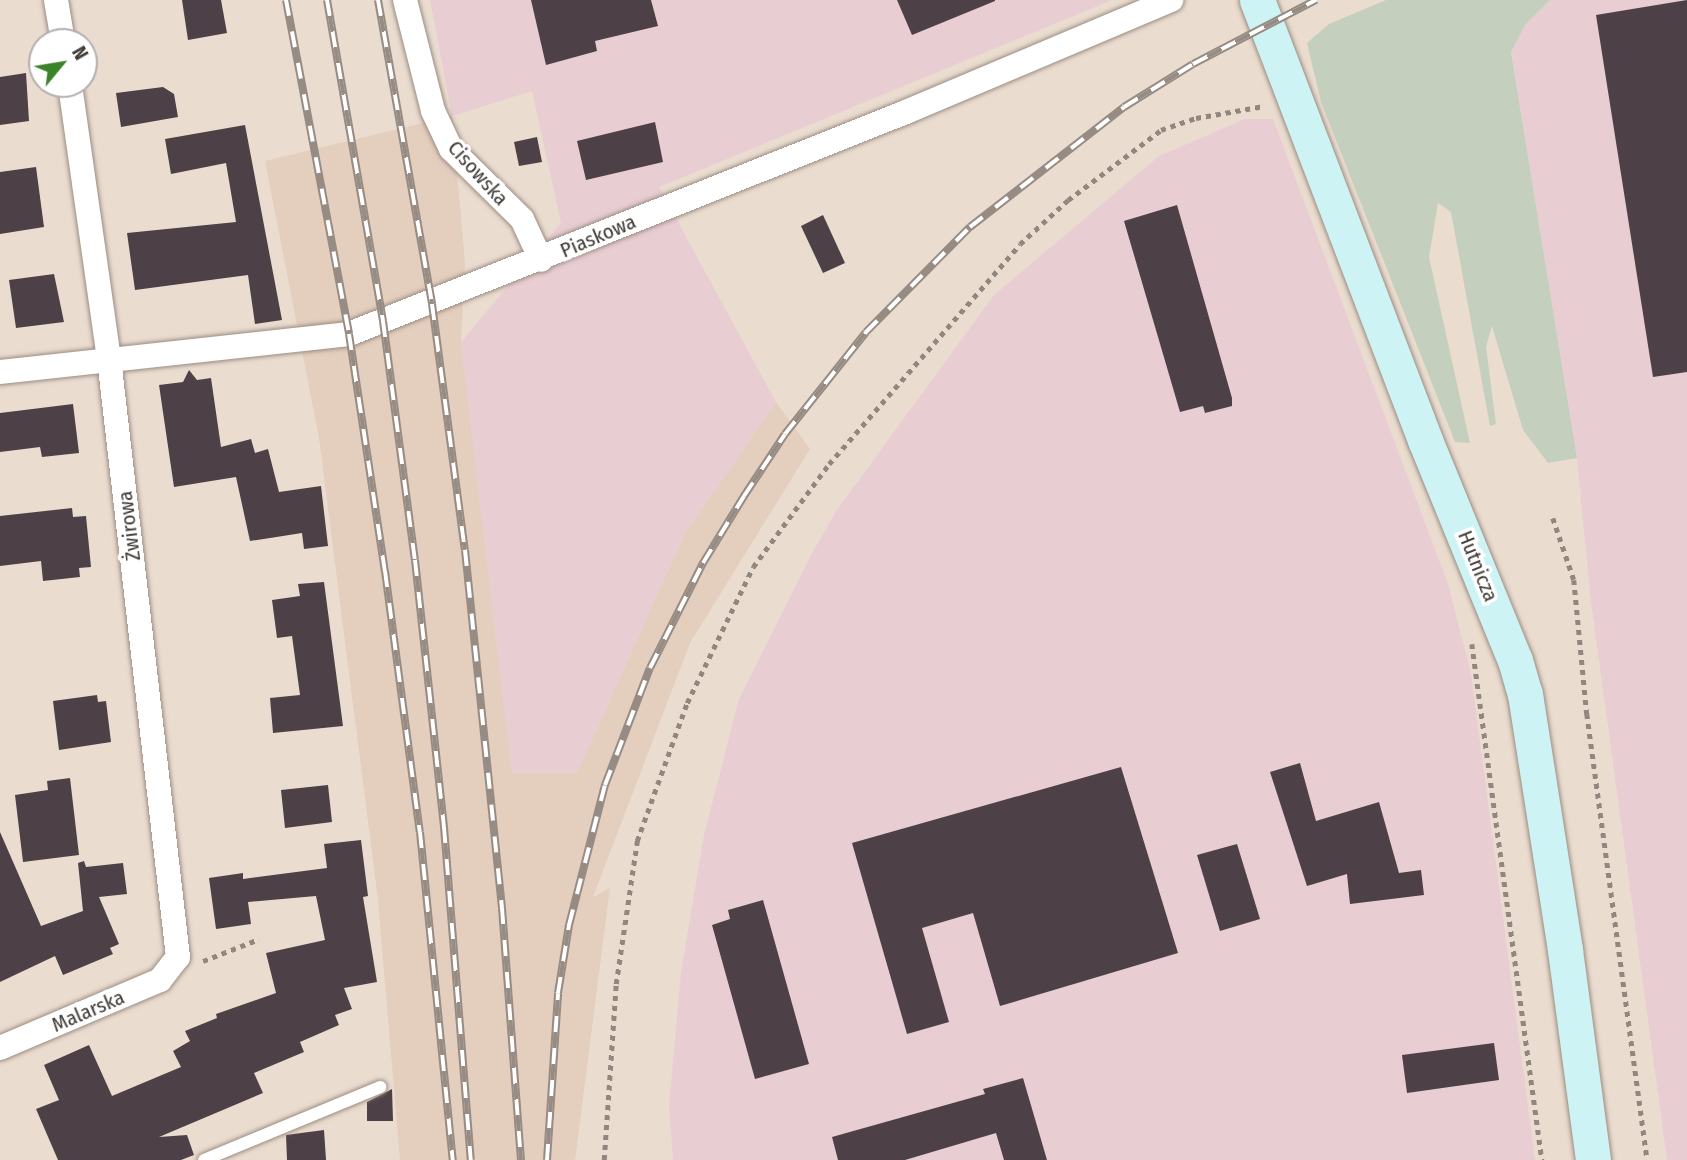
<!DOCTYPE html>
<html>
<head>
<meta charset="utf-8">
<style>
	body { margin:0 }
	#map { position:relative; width:1687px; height:1160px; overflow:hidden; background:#ebdcd0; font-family:"Fira Sans Condensed",sans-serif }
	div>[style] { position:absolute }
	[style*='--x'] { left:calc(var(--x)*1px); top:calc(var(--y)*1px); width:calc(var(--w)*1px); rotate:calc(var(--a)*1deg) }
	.built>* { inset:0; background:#e4cebe }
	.industrial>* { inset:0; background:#e8cdd2 }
	.green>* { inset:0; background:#c5cfbd }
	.building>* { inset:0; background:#4d4047 }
	.path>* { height:4.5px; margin-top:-2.25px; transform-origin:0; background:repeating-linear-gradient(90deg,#91877f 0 5px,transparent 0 10px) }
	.roads { filter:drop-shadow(0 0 2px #9b8d82) drop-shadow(0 0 2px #9b8d82) }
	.service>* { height:12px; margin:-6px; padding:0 6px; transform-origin:6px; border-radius:6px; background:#fff }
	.minor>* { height:24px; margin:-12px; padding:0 12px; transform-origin:12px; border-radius:12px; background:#fff }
	.secondary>* { height:35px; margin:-17.5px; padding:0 17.5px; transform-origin:17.5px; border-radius:17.5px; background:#cef3f4 }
	.rail>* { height:8px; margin-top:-4px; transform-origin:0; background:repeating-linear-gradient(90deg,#fff 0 16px,#978c84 0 32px); box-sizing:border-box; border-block:2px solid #978c84 }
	span { translate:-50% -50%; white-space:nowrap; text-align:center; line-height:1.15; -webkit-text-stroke:7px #fff; paint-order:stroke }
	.street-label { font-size:21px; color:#403a36 }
	.north { position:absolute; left:28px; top:28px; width:70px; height:70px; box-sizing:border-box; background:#fff; border:2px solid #b3b0af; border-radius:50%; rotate:60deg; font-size:19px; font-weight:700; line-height:28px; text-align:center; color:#403a36 }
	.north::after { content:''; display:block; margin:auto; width:24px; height:32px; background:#3b8329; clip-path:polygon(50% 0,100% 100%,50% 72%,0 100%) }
</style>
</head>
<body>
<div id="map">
	<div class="built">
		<div style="clip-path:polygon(452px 116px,465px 263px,461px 342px,512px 773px,577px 773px,684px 535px,776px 402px,810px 449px,690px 643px,593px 897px,610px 888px,575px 1160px,400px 1160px,378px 900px,319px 438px,265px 161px)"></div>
	</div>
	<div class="industrial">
		<div style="clip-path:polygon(430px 0,1112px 0,659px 187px,776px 402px,684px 535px,577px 773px,512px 773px,461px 342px,561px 223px,532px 91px,452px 116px)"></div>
		<div style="clip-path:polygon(1550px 0,1687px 0,1687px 1160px,1667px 1160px,1590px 594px,1577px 458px,1511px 51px,1525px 25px)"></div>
		<div style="clip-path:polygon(1245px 119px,1273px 119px,1448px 584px,1471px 674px,1535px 1160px,673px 1160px,669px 1106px,681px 972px,704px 835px,739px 699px,811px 555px,837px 510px,994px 295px,1159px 156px)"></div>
	</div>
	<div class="green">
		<div style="clip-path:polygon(1386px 0,1550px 0,1525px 25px,1511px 52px,1577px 458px,1548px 463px,1523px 430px,1492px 326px,1486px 347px,1496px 424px,1490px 426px,1451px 212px,1438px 203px,1429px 257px,1470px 443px,1455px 442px,1321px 102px,1307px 43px,1329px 24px)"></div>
	</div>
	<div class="building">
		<div style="clip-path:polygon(182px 0,221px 0,227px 33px,188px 40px)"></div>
		<div style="clip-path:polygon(531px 0,651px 0,658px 26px,595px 41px,597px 51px,546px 65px)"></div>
		<div style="clip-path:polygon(897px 0,995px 0,995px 1px,912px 35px)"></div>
		<div style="clip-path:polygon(1687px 0,1687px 372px,1653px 377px,1596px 15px)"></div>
		<div style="clip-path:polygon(26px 73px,29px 121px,0 125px,0 77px)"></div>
		<div style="clip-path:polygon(163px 87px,174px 94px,178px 117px,121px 127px,116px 93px)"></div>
		<div style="clip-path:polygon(655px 122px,663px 162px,586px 180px,577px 141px)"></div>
		<div style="clip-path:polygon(245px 125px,282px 320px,255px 324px,248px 275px,135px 290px,127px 233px,236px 222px,226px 163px,171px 174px,165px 139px)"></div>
		<div style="clip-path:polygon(537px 137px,542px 162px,519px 166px,514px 142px)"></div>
		<div style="clip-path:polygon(36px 167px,44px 227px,0 234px,0 172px)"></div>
		<div style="clip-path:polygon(1177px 205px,1232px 398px,1232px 406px,1205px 413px,1203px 406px,1180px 412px,1124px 221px)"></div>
		<div style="clip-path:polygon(823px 215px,845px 263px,823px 273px,801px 226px)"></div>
		<div style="clip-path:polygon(54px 274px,64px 322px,16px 328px,9px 280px)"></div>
		<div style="clip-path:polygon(189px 370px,197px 380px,211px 378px,221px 447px,251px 439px,255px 453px,268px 449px,279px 492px,321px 486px,328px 546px,304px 549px,302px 533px,250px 541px,236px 477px,174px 487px,159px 385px,183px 382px)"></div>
		<div style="clip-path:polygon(73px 404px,79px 453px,42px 457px,40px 447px,0 452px,0 413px)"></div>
		<div style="clip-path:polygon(72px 508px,73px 517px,86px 516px,91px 567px,79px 568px,80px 577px,43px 581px,41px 561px,0 566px,0 516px)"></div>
		<div style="clip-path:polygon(324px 582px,343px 726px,273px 733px,270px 698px,300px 695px,292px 636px,277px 638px,272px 600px,300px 596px,298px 584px)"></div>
		<div style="clip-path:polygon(97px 695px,98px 702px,106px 701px,111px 742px,59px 750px,53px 701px)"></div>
		<div style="clip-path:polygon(1300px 763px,1316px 821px,1379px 802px,1399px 873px,1421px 870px,1424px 895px,1350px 904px,1347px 874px,1307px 886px,1270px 772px)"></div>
		<div style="clip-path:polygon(1121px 767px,1178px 953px,1000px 1006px,973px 913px,922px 928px,949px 1022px,907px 1034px,852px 843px)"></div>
		<div style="clip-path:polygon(70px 778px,79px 855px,23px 862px,15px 795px,48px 790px,47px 781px)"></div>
		<div style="clip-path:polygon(328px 785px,332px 822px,285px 828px,281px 790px)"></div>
		<div style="clip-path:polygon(0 832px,41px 926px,83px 911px,78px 863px,84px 861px,86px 867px,123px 863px,127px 894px,99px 897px,119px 944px,110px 948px,113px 954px,63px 975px,55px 956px,0 982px)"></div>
		<div style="clip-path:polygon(361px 840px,368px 896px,363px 897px,377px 982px,344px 988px,352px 1009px,335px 1015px,339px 1025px,300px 1042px,304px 1052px,254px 1073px,263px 1093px,159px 1137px,187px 1135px,194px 1155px,181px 1160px,58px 1160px,36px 1109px,59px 1100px,44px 1065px,89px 1045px,112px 1096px,181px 1067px,173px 1051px,190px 1041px,185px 1031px,217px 1018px,216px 1014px,276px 993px,266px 953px,325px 940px,316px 896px,248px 902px,251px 924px,216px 929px,209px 878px,243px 873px,243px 879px,327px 868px,324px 844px)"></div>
		<div style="clip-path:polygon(1237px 844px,1260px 919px,1220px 931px,1197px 855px)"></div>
		<div style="clip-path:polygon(763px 900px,809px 1064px,755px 1079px,712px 925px,730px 919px,728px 910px)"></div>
		<div style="clip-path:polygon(1494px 1043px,1499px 1080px,1407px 1093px,1402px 1055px)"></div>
		<div style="clip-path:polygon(1023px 1078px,1047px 1160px,1004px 1160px,996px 1133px,905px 1160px,838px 1160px,832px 1137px,985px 1094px,983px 1089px)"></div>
		<div style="clip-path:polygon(392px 1089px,393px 1121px,367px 1121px,367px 1102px)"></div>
		<div style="clip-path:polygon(324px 1130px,326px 1160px,287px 1160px,286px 1135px)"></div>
	</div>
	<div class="path">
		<div style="--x:1553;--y:518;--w:65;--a:71.3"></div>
		<div style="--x:1574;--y:580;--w:135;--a:84.5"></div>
		<div style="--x:1587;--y:714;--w:450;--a:82.3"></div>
		<div style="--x:1472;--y:644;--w:521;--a:82.27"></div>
		<div style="--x:203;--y:961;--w:60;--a:-21.4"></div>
		<div style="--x:604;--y:1160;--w:176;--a:-86.1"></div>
		<div style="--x:616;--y:984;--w:145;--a:-81.6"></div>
		<div style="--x:637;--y:841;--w:147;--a:-70.1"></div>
		<div style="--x:687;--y:703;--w:151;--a:-64.1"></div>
		<div style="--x:753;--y:567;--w:128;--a:-53.6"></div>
		<div style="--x:829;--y:464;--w:291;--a:-49"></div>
		<div style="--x:1020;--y:244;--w:65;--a:-42.5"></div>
		<div style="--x:1068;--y:200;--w:116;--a:-37"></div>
		<div style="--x:1161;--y:130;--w:37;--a:-19"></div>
		<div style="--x:1196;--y:118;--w:69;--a:-10"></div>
	</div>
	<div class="roads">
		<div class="service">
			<div style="--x:204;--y:1160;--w:191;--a:-22.5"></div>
		</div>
		<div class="minor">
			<div style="--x:56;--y:0;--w:43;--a:80.5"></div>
			<div style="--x:405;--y:0;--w:114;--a:75.8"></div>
			<div style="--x:433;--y:111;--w:42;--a:64.7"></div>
			<div style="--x:451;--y:149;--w:100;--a:44.6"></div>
			<div style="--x:522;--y:219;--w:45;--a:65.1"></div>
			<div style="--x:0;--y:372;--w:351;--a:-6.2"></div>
			<div style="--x:349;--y:334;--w:600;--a:-21.73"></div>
			<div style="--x:906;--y:112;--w:288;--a:-22.9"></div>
			<div style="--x:0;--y:1048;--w:174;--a:-23"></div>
			<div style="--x:160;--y:980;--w:29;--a:-52"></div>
			<div style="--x:178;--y:957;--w:602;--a:-96.58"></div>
			<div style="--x:109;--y:359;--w:278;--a:-98.1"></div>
		</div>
		<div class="secondary">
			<div style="--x:1257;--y:0;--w:471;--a:69.1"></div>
			<div style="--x:1425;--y:440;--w:238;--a:67.8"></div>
			<div style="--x:1515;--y:660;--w:35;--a:74"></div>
			<div style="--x:1525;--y:694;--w:259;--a:81.1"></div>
			<div style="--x:1565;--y:950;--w:212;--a:82.4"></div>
		</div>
	</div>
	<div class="rail">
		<div style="--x:286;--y:0;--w:340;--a:79.3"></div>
		<div style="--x:349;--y:334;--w:240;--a:81.4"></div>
		<div style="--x:385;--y:571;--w:263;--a:82.4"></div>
		<div style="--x:420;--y:832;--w:330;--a:84.3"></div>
		<div style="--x:327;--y:0;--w:326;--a:80.1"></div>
		<div style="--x:383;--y:321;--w:241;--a:82.4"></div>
		<div style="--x:415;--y:560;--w:269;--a:83.8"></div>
		<div style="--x:444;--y:827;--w:334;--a:85.4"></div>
		<div style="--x:378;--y:0;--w:309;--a:79.9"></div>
		<div style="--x:432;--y:304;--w:248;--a:82.4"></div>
		<div style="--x:465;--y:550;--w:360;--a:84.1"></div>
		<div style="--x:502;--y:908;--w:253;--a:85.7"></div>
		<div style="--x:547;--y:1160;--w:167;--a:-86.2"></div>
		<div style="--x:558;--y:993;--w:69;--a:-80.8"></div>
		<div style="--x:569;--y:925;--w:145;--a:-75.6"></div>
		<div style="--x:605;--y:785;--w:125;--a:-69"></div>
		<div style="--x:650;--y:668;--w:118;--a:-63.2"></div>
		<div style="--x:703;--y:563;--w:79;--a:-58.5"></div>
		<div style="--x:744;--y:496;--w:74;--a:-56.5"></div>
		<div style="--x:785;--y:434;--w:130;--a:-51.5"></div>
		<div style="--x:866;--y:332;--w:148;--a:-45.3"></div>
		<div style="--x:970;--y:227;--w:195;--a:-37.9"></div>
		<div style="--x:1124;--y:107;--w:81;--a:-31.9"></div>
		<div style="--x:1193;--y:64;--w:139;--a:-27.5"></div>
	</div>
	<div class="street-label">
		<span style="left:478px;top:173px;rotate:48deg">Cisowska</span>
		<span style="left:598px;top:236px;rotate:-23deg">Piaskowa</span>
		<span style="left:129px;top:526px;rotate:-97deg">Żwirowa</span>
		<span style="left:1478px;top:566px;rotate:68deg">Hutnicza</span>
		<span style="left:88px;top:1011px;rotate:-23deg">Malarska</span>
	</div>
	<div class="north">N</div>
</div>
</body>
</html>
